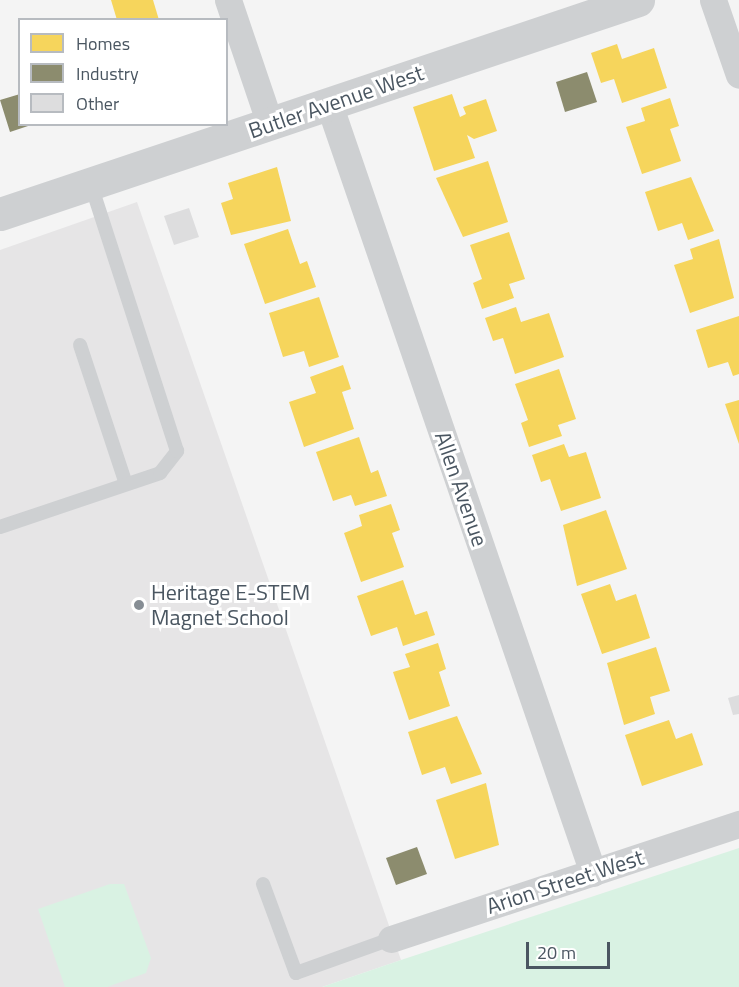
<!DOCTYPE html>
<html>
<head>
<meta charset="utf-8">
<style>
	body { margin:0 }
	#map { position:relative; width:739px; height:987px; overflow:hidden; background:#f4f4f4; font-family:"Titillium Web",sans-serif }
	div>[style] { position:absolute }
	[style*='--x'] { left:calc(var(--x)*1px); top:calc(var(--y)*1px); width:calc(var(--w)*1px); rotate:calc(var(--a)*1deg) }
	.education>* { inset:0; background:#e6e5e6 }
	.green>* { inset:0; background:#d9f2e3 }
	.homes>* { inset:0; background:#f6d55c }
	.industry>* { inset:0; background:#8c8c6e }
	.building>* { inset:0; background:#ddddde }
	.service>* { height:14px; margin:-7px; padding:0 7px; transform-origin:7px; border-radius:7px; background:#ced0d2 }
	.minor>* { height:27px; margin:-13.5px; padding:0 13.5px; transform-origin:13.5px; border-radius:13.5px; background:#ced0d2 }
	.tertiary>* { height:33px; margin:-16.5px; padding:0 16.5px; transform-origin:16.5px; border-radius:16.5px; background:#ced0d2 }
	.dots>* { width:16px; height:16px; translate:-50% -50%; box-sizing:border-box; border:3px solid #fff; border-radius:50% }
	span { translate:-50% -50%; white-space:nowrap; text-align:center; line-height:1.15; -webkit-text-stroke:6px #fff; paint-order:stroke }
	.street-label { font-size:22px; color:#4a5661 }
	.poi-label { font-size:22px; color:#4a5661 }
	.left { translate:0 -50%; text-align:left }
	.legend { position:absolute; left:18px; top:18px; width:210px; height:108px; box-sizing:border-box; background:#fff; border:2px solid #b7bbc0; margin:0; padding:8px 10px; list-style:none; font-size:18px; color:#4a5661 }
	.legend li { display:flex; align-items:center; gap:12px; height:30px }
	.legend b { width:30px; border:2px solid #b7bbc0 }
	.scale { position:absolute; left:526px; top:942px; width:84px; height:27px; box-sizing:border-box; border:3px solid #4a5661; border-top:0; padding-left:8px; font-size:18px; line-height:21px; white-space:nowrap; color:#4a5661; -webkit-text-stroke:4px #fff; paint-order:stroke }
</style>
</head>
<body>
<div id="map">
	<div class="education">
		<div style="clip-path:polygon(137px 202px,401px 960px,322px 987px,0 987px,0 250px)"></div>
	</div>
	<div class="green">
		<div style="clip-path:polygon(739px 848px,739px 987px,322px 987px,401px 960px)"></div>
		<div style="clip-path:polygon(110px 884px,124px 884px,151px 958px,146px 973px,107px 987px,65px 987px,38px 909px)"></div>
	</div>
	<div class="homes">
		<div style="clip-path:polygon(111px 0,153px 0,159px 20px,117px 20px)"></div>
		<div style="clip-path:polygon(617px 44px,622px 59px,654px 48px,667px 88px,622px 103px,614px 79px,601px 83px,591px 53px)"></div>
		<div style="clip-path:polygon(452px 94px,460px 117px,466px 114px,463px 107px,486px 99px,497px 131px,474px 139px,467px 135px,475px 158px,434px 171px,413px 107px)"></div>
		<div style="clip-path:polygon(670px 98px,679px 126px,670px 129px,681px 161px,642px 174px,626px 127px,645px 121px,641px 108px)"></div>
		<div style="clip-path:polygon(488px 161px,508px 222px,463px 237px,436px 178px)"></div>
		<div style="clip-path:polygon(277px 167px,291px 221px,231px 235px,221px 203px,233px 199px,228px 183px)"></div>
		<div style="clip-path:polygon(691px 177px,714px 231px,688px 240px,682px 223px,658px 231px,645px 192px)"></div>
		<div style="clip-path:polygon(288px 229px,300px 264px,307px 261px,316px 287px,265px 304px,244px 244px)"></div>
		<div style="clip-path:polygon(509px 232px,525px 279px,509px 284px,514px 298px,482px 309px,473px 283px,482px 279px,470px 245px)"></div>
		<div style="clip-path:polygon(719px 239px,734px 298px,690px 313px,674px 265px,693px 259px,690px 249px)"></div>
		<div style="clip-path:polygon(319px 297px,339px 357px,309px 367px,304px 351px,283px 357px,269px 313px)"></div>
		<div style="clip-path:polygon(516px 307px,521px 322px,549px 313px,564px 357px,515px 374px,503px 338px,493px 341px,485px 318px)"></div>
		<div style="clip-path:polygon(739px 316px,739px 374px,733px 376px,728px 362px,708px 368px,696px 330px)"></div>
		<div style="clip-path:polygon(343px 365px,351px 389px,342px 392px,354px 429px,304px 447px,289px 402px,316px 393px,310px 377px)"></div>
		<div style="clip-path:polygon(559px 369px,576px 419px,558px 425px,562px 436px,529px 447px,521px 423px,528px 420px,515px 384px)"></div>
		<div style="clip-path:polygon(739px 400px,739px 444px,725px 404px)"></div>
		<div style="clip-path:polygon(359px 437px,371px 473px,378px 470px,387px 496px,355px 506px,351px 495px,333px 501px,316px 452px)"></div>
		<div style="clip-path:polygon(564px 444px,569px 457px,586px 452px,601px 498px,561px 511px,550px 479px,541px 482px,532px 455px)"></div>
		<div style="clip-path:polygon(391px 504px,400px 530px,392px 533px,404px 567px,361px 582px,344px 533px,362px 526px,359px 515px)"></div>
		<div style="clip-path:polygon(606px 510px,627px 569px,577px 586px,563px 525px)"></div>
		<div style="clip-path:polygon(403px 580px,415px 615px,427px 611px,435px 635px,403px 646px,397px 627px,371px 636px,357px 596px)"></div>
		<div style="clip-path:polygon(610px 584px,616px 601px,636px 594px,650px 638px,602px 654px,581px 594px)"></div>
		<div style="clip-path:polygon(438px 643px,446px 669px,439px 672px,450px 706px,409px 720px,393px 672px,410px 667px,405px 654px)"></div>
		<div style="clip-path:polygon(656px 647px,670px 691px,650px 697px,655px 714px,624px 725px,607px 663px)"></div>
		<div style="clip-path:polygon(457px 716px,482px 774px,451px 784px,445px 767px,422px 775px,408px 732px)"></div>
		<div style="clip-path:polygon(669px 720px,676px 739px,692px 733px,703px 765px,642px 786px,625px 735px)"></div>
		<div style="clip-path:polygon(486px 783px,499px 845px,455px 859px,436px 800px)"></div>
	</div>
	<div class="industry">
		<div style="clip-path:polygon(587px 72px,597px 102px,565px 112px,556px 82px)"></div>
		<div style="clip-path:polygon(20px 94px,20px 124px,31px 125px,10px 132px,0 100px)"></div>
		<div style="clip-path:polygon(417px 847px,427px 874px,396px 885px,386px 858px)"></div>
	</div>
	<div class="building">
		<div style="clip-path:polygon(189px 208px,199px 237px,174px 245px,164px 216px)"></div>
		<div style="clip-path:polygon(739px 695px,739px 714px,733px 715px,728px 698px)"></div>
	</div>
	<div class="service">
		<div style="--x:80;--y:345;--w:146;--a:71.7"></div>
		<div style="--x:0;--y:527;--w:169;--a:-18.6"></div>
		<div style="--x:160;--y:473;--w:28;--a:-52"></div>
		<div style="--x:177;--y:451;--w:281;--a:-107.9"></div>
		<div style="--x:263;--y:884;--w:95;--a:69.7"></div>
		<div style="--x:296;--y:973;--w:101;--a:-19.7"></div>
	</div>
	<div class="minor">
		<div style="--x:228;--y:0;--w:131;--a:71.3"></div>
		<div style="--x:713;--y:0;--w:79;--a:70.9"></div>
		<div style="--x:329;--y:104;--w:813;--a:71.05"></div>
		<div style="--x:391;--y:939;--w:367;--a:-18.3"></div>
	</div>
	<div class="tertiary">
		<div style="--x:0;--y:214;--w:673;--a:-18.54"></div>
	</div>
	<div class="dots">
		<div style="left:139px;top:605px;background:#868d94"></div>
	</div>
	<div class="street-label">
		<span style="left:336px;top:102px;rotate:-19deg">Butler Avenue West</span>
		<span style="left:461px;top:489px;rotate:71deg">Allen Avenue</span>
		<span style="left:565px;top:882px;rotate:-18deg">Arion Street West</span>
	</div>
	<div class="poi-label">
		<span class="left" style="left:151px;top:605px">Heritage E-STEM<br>Magnet School</span>
	</div>
	<ul class="legend">
	<li><b style="height:16px;background:#f6d55c"></b>Homes</li>
	<li><b style="height:16px;background:#8c8c6e"></b>Industry</li>
	<li><b style="height:16px;background:#ddddde"></b>Other</li>
	</ul>
	<div class="scale">20 m</div>
</div>
</body>
</html>
